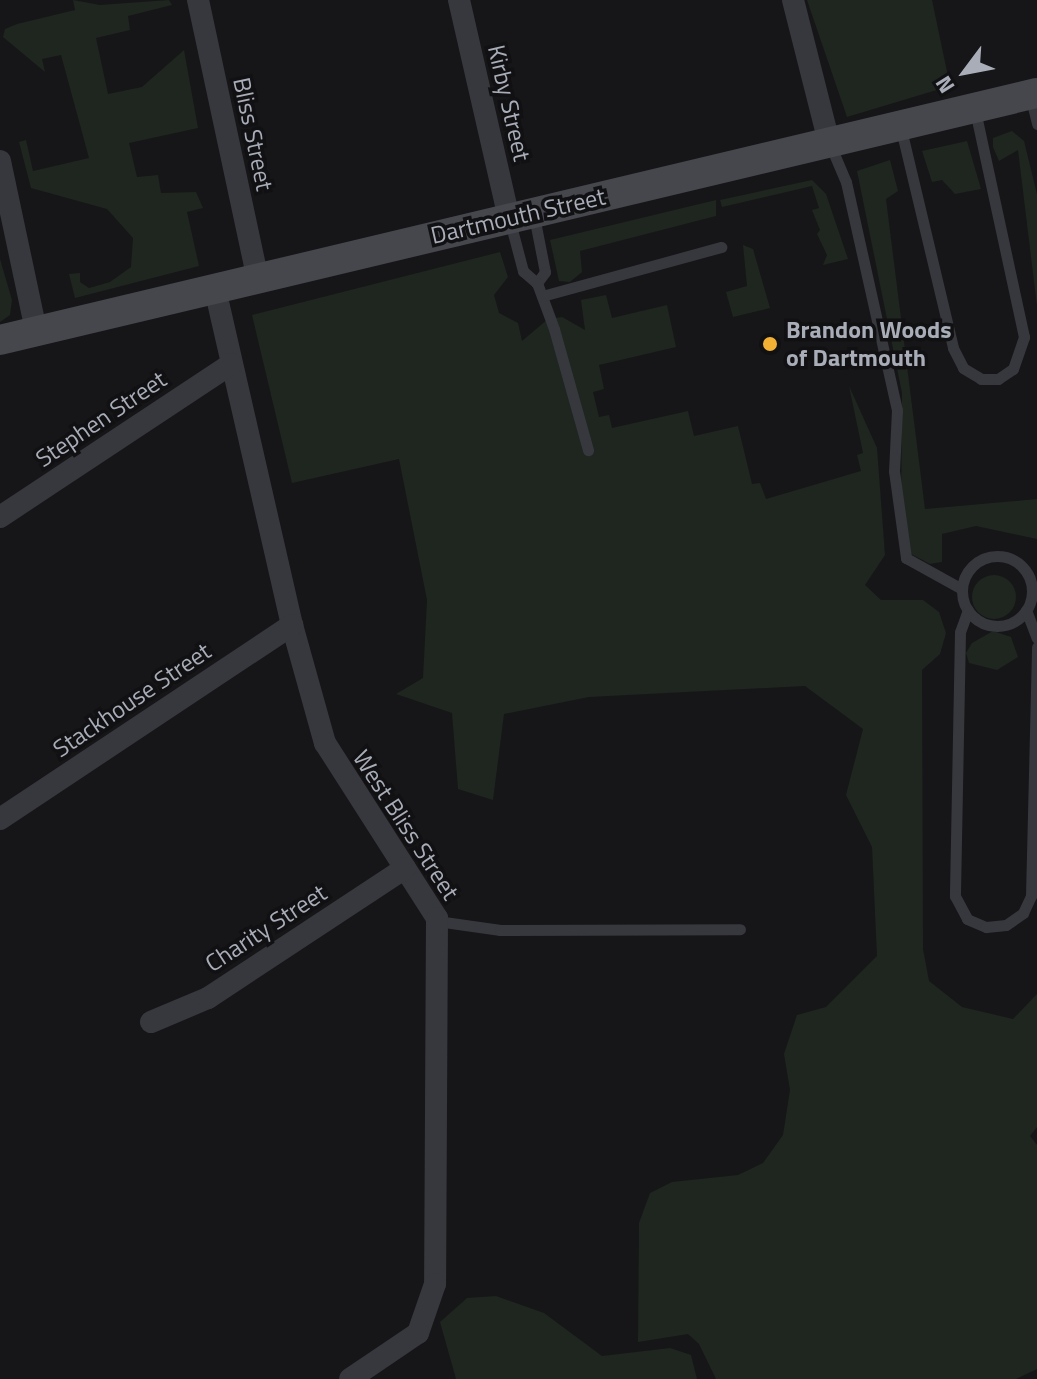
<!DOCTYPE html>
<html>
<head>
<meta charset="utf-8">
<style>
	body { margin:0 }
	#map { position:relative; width:1037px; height:1379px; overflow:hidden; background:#161618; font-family:"Titillium Web",sans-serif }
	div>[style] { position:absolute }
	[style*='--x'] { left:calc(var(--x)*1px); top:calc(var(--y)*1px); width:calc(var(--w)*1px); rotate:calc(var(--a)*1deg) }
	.green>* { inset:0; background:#1e261f }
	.round { border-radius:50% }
	.lane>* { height:11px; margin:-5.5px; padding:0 5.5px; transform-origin:5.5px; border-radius:5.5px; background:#37383d }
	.lane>.ring { margin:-5.5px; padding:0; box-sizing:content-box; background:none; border:11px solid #37383d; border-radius:50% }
	.street>* { height:22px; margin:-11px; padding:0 11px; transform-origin:11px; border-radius:11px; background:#37383d }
	.secondary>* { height:30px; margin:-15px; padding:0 15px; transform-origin:15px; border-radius:15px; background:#45474d }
	.dots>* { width:22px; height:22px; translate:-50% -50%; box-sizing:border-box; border:4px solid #111113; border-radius:50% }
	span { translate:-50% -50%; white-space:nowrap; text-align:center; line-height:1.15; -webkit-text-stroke:7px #111113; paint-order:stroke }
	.street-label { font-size:24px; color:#a8adb8 }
	.poi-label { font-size:24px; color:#a8adb8; font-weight:700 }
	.left { translate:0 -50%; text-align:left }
	.north { position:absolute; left:925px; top:32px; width:80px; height:80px; -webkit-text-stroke:6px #111113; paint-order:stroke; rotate:238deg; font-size:22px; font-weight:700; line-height:32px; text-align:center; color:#a8adb8 }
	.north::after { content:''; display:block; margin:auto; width:28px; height:36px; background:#a8adb8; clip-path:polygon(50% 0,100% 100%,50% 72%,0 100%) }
</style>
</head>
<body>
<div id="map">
	<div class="green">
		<div style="clip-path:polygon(73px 0,100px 5px,169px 0,172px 5px,128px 16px,130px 30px,96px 38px,108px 94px,142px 87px,184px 50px,198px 128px,129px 143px,137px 177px,158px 175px,161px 193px,196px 192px,203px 208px,187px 212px,199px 266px,75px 298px,69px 274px,80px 273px,80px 282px,89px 288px,110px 282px,131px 267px,133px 238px,107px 209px,31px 188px,19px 142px,26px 140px,33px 171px,89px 158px,61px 55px,42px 59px,45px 72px,3px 37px,5px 29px,17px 24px,75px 10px)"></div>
		<div style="clip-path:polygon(807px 0,932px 0,950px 86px,847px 117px)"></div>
		<div style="clip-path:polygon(1012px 131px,1024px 141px,1037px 194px,1037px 306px,1018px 150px,999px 161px,993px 147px,993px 138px)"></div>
		<div style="clip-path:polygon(967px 141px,981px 189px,955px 194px,942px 180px,932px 182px,922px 151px)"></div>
		<div style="clip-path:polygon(890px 160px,898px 191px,886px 199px,925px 509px,1037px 499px,1037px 539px,976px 526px,942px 534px,942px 562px,930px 564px,909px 553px,901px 513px,902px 393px,857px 171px)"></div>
		<div style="clip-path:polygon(812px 180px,826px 194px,848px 259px,823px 265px,827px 255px,817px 234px,820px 230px,812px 210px,819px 208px,812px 186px,722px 207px,720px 200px)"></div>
		<div style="clip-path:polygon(716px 200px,716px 216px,580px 251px,582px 272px,570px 282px,559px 281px,550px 240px)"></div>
		<div style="clip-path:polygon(743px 245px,753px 249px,770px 308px,733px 317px,726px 292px,747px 286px)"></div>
		<div style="clip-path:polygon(500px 252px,508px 277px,494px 295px,499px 313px,518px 323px,522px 341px,548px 319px,562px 317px,585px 330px,581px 300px,606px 295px,612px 318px,667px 305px,676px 347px,599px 365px,604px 389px,593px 392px,599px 417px,609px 415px,612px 428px,688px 411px,694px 436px,738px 426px,752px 484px,760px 483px,766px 499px,861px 471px,857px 455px,863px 453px,849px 386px,877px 448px,885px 555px,865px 585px,881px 600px,923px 600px,939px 612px,946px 633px,940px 654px,922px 670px,923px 949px,929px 981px,962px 1007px,1013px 1019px,1037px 994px,1037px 1127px,1030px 1136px,1037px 1145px,1037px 1369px,1016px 1379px,716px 1379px,699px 1344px,688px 1334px,638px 1342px,639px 1223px,650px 1193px,672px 1182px,738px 1175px,763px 1163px,783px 1135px,790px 1090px,784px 1054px,797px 1015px,826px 1007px,877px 956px,872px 847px,846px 795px,863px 729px,805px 686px,589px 697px,504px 714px,493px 800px,458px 789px,452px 713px,396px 694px,423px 678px,427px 600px,399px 459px,292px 483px,252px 315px)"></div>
		<div style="clip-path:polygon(0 259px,12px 300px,10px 315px,0 322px)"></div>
		<div class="round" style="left:972px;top:575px;width:44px;height:44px"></div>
		<div style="clip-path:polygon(993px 631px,1011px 637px,1018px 657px,997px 670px,969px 663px,966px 653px,972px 643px)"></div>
		<div style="clip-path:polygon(496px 1296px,544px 1313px,602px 1356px,670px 1348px,691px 1355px,697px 1379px,456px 1379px,440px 1322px,467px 1298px)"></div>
	</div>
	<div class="lane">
		<div style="--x:1030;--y:95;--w:30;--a:76"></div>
		<div style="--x:900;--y:125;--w:229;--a:76.6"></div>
		<div style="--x:953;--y:348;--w:22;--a:63"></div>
		<div style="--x:963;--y:368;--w:21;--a:31"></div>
		<div style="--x:981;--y:379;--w:17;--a:0"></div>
		<div style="--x:998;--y:379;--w:18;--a:-34"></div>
		<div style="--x:1013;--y:369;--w:34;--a:-71"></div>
		<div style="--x:1024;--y:337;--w:232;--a:-102.2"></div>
		<div style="--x:829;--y:142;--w:43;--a:67"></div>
		<div style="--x:846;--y:182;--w:234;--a:77.4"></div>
		<div style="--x:897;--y:410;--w:61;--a:92.8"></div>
		<div style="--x:894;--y:471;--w:88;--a:82.1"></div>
		<div style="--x:906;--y:558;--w:64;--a:29"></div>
		<div style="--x:534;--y:216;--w:57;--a:78.9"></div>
		<div style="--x:545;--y:272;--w:14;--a:126"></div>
		<div style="--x:509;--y:218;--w:55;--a:75.2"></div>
		<div style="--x:523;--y:271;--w:18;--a:41"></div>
		<div style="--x:537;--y:283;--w:49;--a:69.7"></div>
		<div style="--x:554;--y:329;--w:126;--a:74.3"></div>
		<div style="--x:542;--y:296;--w:186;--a:-15.3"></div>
		<div class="ring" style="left:962px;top:556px;width:59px;height:59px"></div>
		<div style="--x:968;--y:610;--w:23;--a:110"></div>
		<div style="--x:960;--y:632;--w:264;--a:91.1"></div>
		<div style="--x:955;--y:896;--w:26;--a:62"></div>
		<div style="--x:967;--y:919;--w:21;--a:23"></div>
		<div style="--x:986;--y:927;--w:20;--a:-6"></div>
		<div style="--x:1006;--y:925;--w:21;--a:-35"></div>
		<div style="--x:1023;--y:913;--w:19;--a:-65"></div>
		<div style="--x:1031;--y:896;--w:249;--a:-88.6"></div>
		<div style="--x:1026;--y:610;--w:30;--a:69"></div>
		<div style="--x:437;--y:921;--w:64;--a:8.1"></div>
		<div style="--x:500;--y:930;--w:240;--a:-0.2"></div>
	</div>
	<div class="street">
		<div style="--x:198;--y:0;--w:285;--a:77.9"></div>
		<div style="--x:459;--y:0;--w:224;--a:77.1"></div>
		<div style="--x:793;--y:0;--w:146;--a:75.8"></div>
		<div style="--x:0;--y:161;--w:174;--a:78"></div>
		<div style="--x:215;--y:289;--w:345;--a:77.1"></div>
		<div style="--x:292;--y:625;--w:123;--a:74.4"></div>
		<div style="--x:325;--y:743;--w:208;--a:57.4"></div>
		<div style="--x:437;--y:918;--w:366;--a:90.3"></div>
		<div style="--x:435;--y:1284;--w:52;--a:109.1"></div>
		<div style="--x:418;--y:1333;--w:82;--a:145.9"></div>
		<div style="--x:0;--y:517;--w:277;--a:-33.5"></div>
		<div style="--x:0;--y:819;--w:351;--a:-33.6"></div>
		<div style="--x:151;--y:1022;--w:62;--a:-22.8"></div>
		<div style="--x:208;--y:998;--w:236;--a:-33.4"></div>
	</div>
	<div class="secondary">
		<div style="--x:0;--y:340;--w:1066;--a:-13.4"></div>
	</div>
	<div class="dots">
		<div style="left:770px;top:344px;background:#f2b134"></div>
	</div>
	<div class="street-label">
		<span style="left:509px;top:103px;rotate:77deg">Kirby Street</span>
		<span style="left:253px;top:134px;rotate:78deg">Bliss Street</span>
		<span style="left:518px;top:216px;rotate:-13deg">Dartmouth Street</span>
		<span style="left:101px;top:419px;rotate:-34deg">Stephen Street</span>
		<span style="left:132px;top:700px;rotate:-34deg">Stackhouse Street</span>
		<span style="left:406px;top:825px;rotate:57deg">West Bliss Street</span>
		<span style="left:266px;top:928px;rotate:-33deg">Charity Street</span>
	</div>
	<div class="poi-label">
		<span class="left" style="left:786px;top:344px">Brandon Woods<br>of Dartmouth</span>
	</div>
	<div class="north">N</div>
</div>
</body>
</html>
